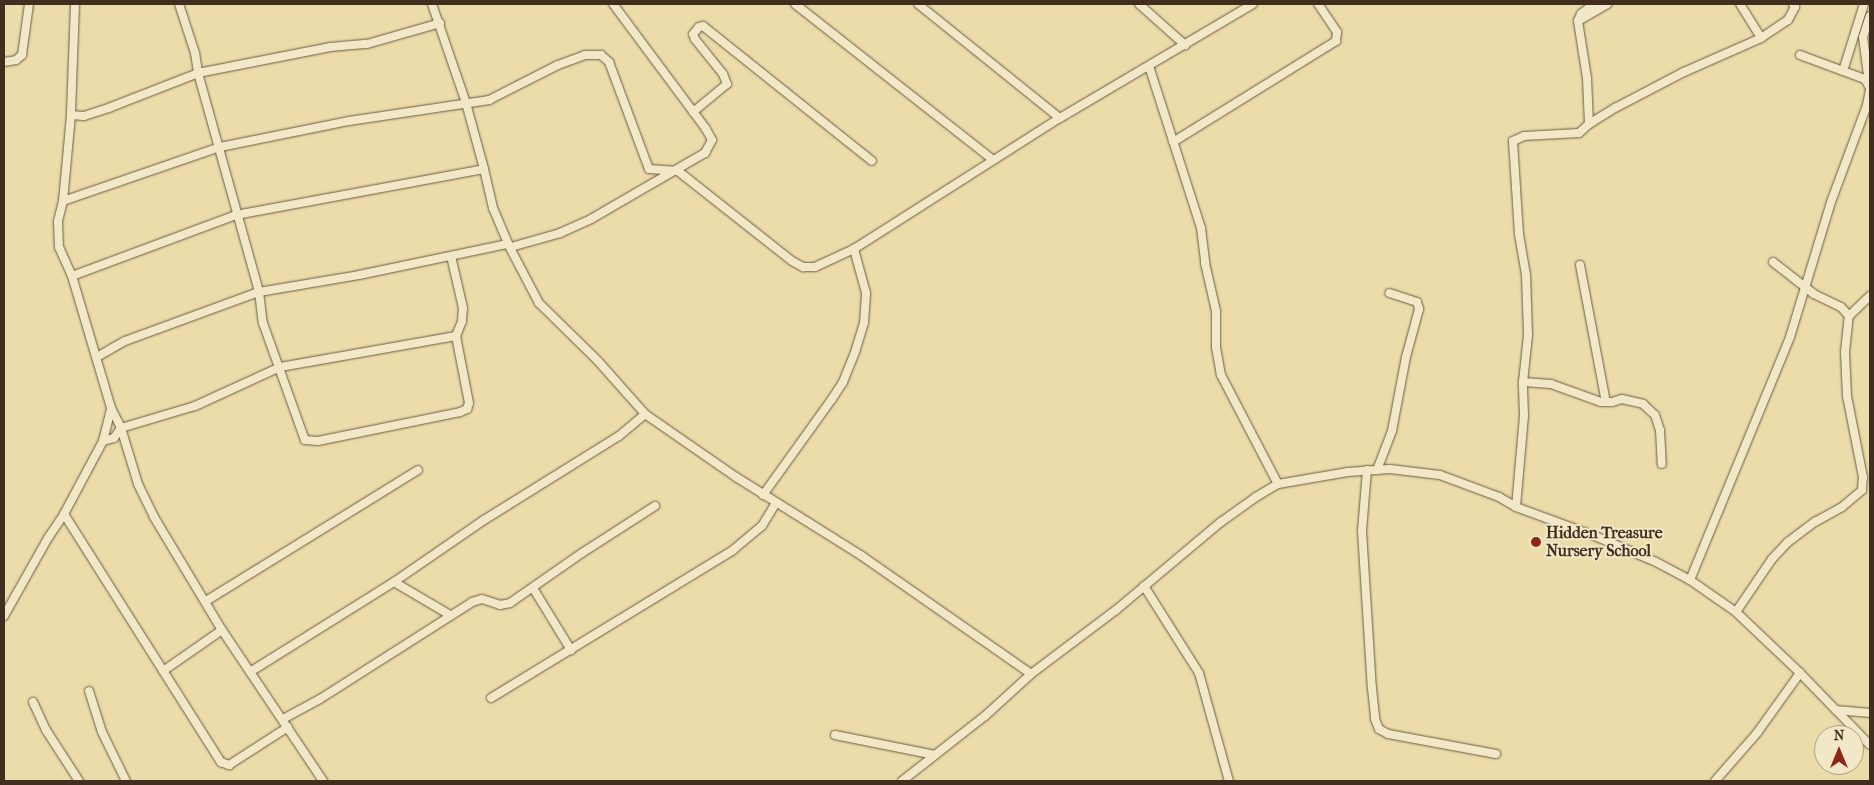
<!DOCTYPE html>
<html>
<head>
<meta charset="utf-8">
<style>
	body { margin:0 }
	#map { position:relative; width:1874px; height:785px; overflow:hidden; background:#ebdcaa; font-family:"IM FELL French Canon",serif }
	div>[style] { position:absolute }
	[style*='--x'] { left:calc(var(--x)*1px); top:calc(var(--y)*1px); width:calc(var(--w)*1px); rotate:calc(var(--a)*1deg) }
	.roads { filter:drop-shadow(0 0 1px #6c5a41) drop-shadow(0 0 1px #6c5a41) }
	.minor>* { height:8px; margin:-4px; padding:0 4px; transform-origin:4px; border-radius:4px; background:#f2e8c8 }
	.dots>* { width:14px; height:14px; translate:-50% -50%; box-sizing:border-box; border:2px solid #f2e8c8; border-radius:50% }
	span { translate:-50% -50%; white-space:nowrap; text-align:center; line-height:1.15; -webkit-text-stroke:4px #f2e8c8; paint-order:stroke }
	.poi-label { font-size:16px; color:#412e1e; font-weight:700 }
	.left { translate:0 -50%; text-align:left }
	.frame { position:absolute; inset:0; border:5px solid #412e1e; pointer-events:none }
	.north { position:absolute; left:1814px; top:725px; width:50px; height:50px; box-sizing:border-box; background:#f2e8c8; border:1px solid #ab9e84; border-radius:50%; rotate:0deg; font-size:14px; font-weight:700; line-height:20px; text-align:center; color:#412e1e }
	.north::after { content:''; display:block; margin:auto; width:18px; height:22px; background:#8f2418; clip-path:polygon(50% 0,100% 100%,50% 72%,0 100%) }
</style>
</head>
<body>
<div id="map">
	<div class="roads">
		<div class="minor">
			<div style="--x:75;--y:4;--w:111;--a:92.1"></div>
			<div style="--x:71;--y:115;--w:86;--a:95.3"></div>
			<div style="--x:63;--y:201;--w:21;--a:104"></div>
			<div style="--x:58;--y:221;--w:26;--a:88"></div>
			<div style="--x:59;--y:247;--w:32;--a:66"></div>
			<div style="--x:72;--y:276;--w:138;--a:73.5"></div>
			<div style="--x:111;--y:408;--w:22;--a:63"></div>
			<div style="--x:121;--y:428;--w:59;--a:73.1"></div>
			<div style="--x:138;--y:484;--w:37;--a:64"></div>
			<div style="--x:154;--y:517;--w:132;--a:59"></div>
			<div style="--x:222;--y:630;--w:182;--a:56.2"></div>
			<div style="--x:179;--y:4;--w:52;--a:71.9"></div>
			<div style="--x:195;--y:53;--w:20;--a:81"></div>
			<div style="--x:198;--y:73;--w:227;--a:74.4"></div>
			<div style="--x:259;--y:292;--w:31;--a:83"></div>
			<div style="--x:263;--y:323;--w:124;--a:70.3"></div>
			<div style="--x:305;--y:440;--w:13;--a:4"></div>
			<div style="--x:318;--y:441;--w:145;--a:-11.5"></div>
			<div style="--x:460;--y:412;--w:8;--a:-23"></div>
			<div style="--x:467;--y:409;--w:6;--a:-72"></div>
			<div style="--x:469;--y:403;--w:68;--a:-101"></div>
			<div style="--x:456;--y:336;--w:16;--a:-68"></div>
			<div style="--x:462;--y:321;--w:13;--a:-86"></div>
			<div style="--x:463;--y:308;--w:53;--a:-103"></div>
			<div style="--x:432;--y:4;--w:105;--a:71"></div>
			<div style="--x:466;--y:103;--w:68;--a:74.7"></div>
			<div style="--x:795;--y:4;--w:252;--a:38.2"></div>
			<div style="--x:918;--y:4;--w:182;--a:38.8"></div>
			<div style="--x:1139;--y:4;--w:62;--a:41.7"></div>
			<div style="--x:1740;--y:4;--w:40;--a:58"></div>
			<div style="--x:1578;--y:21;--w:34;--a:-30"></div>
			<div style="--x:1800;--y:55;--w:69;--a:20.3"></div>
			<div style="--x:1865;--y:79;--w:10;--a:61"></div>
			<div style="--x:4;--y:62;--w:12;--a:-9"></div>
			<div style="--x:16;--y:60;--w:8;--a:-40"></div>
			<div style="--x:22;--y:55;--w:51;--a:-82.2"></div>
			<div style="--x:1149;--y:66;--w:170;--a:72.2"></div>
			<div style="--x:1201;--y:228;--w:35;--a:83"></div>
			<div style="--x:1205;--y:263;--w:49;--a:77.1"></div>
			<div style="--x:1216;--y:311;--w:36;--a:90"></div>
			<div style="--x:1216;--y:347;--w:28;--a:80"></div>
			<div style="--x:1221;--y:375;--w:123;--a:62.4"></div>
			<div style="--x:1843;--y:71;--w:70;--a:-72.6"></div>
			<div style="--x:1869;--y:83;--w:46;--a:-97.4"></div>
			<div style="--x:1863;--y:37;--w:22;--a:-72"></div>
			<div style="--x:693;--y:112;--w:44;--a:-39.5"></div>
			<div style="--x:727;--y:84;--w:11;--a:-112"></div>
			<div style="--x:723;--y:74;--w:45;--a:-128.7"></div>
			<div style="--x:695;--y:39;--w:5;--a:-112"></div>
			<div style="--x:693;--y:34;--w:9;--a:-49"></div>
			<div style="--x:699;--y:27;--w:4;--a:-14"></div>
			<div style="--x:703;--y:26;--w:216;--a:38.6"></div>
			<div style="--x:71;--y:115;--w:13;--a:4"></div>
			<div style="--x:84;--y:116;--w:28;--a:-18"></div>
			<div style="--x:111;--y:107;--w:93;--a:-21.3"></div>
			<div style="--x:198;--y:73;--w:135;--a:-11.1"></div>
			<div style="--x:330;--y:47;--w:37;--a:-5"></div>
			<div style="--x:367;--y:44;--w:76;--a:-16"></div>
			<div style="--x:1589;--y:124;--w:46;--a:-92.5"></div>
			<div style="--x:1587;--y:78;--w:58;--a:-99"></div>
			<div style="--x:1578;--y:21;--w:8;--a:-67"></div>
			<div style="--x:1581;--y:14;--w:16;--a:-38"></div>
			<div style="--x:1173;--y:142;--w:192;--a:-31.8"></div>
			<div style="--x:1336;--y:41;--w:9;--a:-84"></div>
			<div style="--x:1337;--y:32;--w:34;--a:-124"></div>
			<div style="--x:63;--y:201;--w:166;--a:-19"></div>
			<div style="--x:220;--y:147;--w:132;--a:-11.4"></div>
			<div style="--x:349;--y:121;--w:142;--a:-8.5"></div>
			<div style="--x:489;--y:100;--w:77;--a:-26.9"></div>
			<div style="--x:558;--y:65;--w:29;--a:-20"></div>
			<div style="--x:585;--y:55;--w:16;--a:0"></div>
			<div style="--x:601;--y:55;--w:11;--a:41"></div>
			<div style="--x:609;--y:62;--w:114;--a:69.5"></div>
			<div style="--x:649;--y:169;--w:29;--a:4"></div>
			<div style="--x:678;--y:171;--w:145;--a:38.3"></div>
			<div style="--x:792;--y:261;--w:13;--a:29"></div>
			<div style="--x:803;--y:267;--w:12;--a:0"></div>
			<div style="--x:815;--y:267;--w:43;--a:-24.8"></div>
			<div style="--x:854;--y:249;--w:244;--a:-32.5"></div>
			<div style="--x:1060;--y:118;--w:224;--a:-30.6"></div>
			<div style="--x:511;--y:247;--w:51;--a:-15.9"></div>
			<div style="--x:560;--y:233;--w:34;--a:-24"></div>
			<div style="--x:591;--y:219;--w:132;--a:-30.1"></div>
			<div style="--x:705;--y:153;--w:15;--a:-62"></div>
			<div style="--x:712;--y:140;--w:13;--a:-119"></div>
			<div style="--x:706;--y:129;--w:156;--a:-126.6"></div>
			<div style="--x:1773;--y:262;--w:52;--a:38"></div>
			<div style="--x:1814;--y:294;--w:30;--a:26"></div>
			<div style="--x:1841;--y:307;--w:12;--a:48"></div>
			<div style="--x:1580;--y:265;--w:139;--a:79.3"></div>
			<div style="--x:72;--y:276;--w:175;--a:-20.4"></div>
			<div style="--x:236;--y:215;--w:252;--a:-10.5"></div>
			<div style="--x:484;--y:169;--w:40;--a:77"></div>
			<div style="--x:493;--y:208;--w:39;--a:67"></div>
			<div style="--x:508;--y:244;--w:67;--a:62.3"></div>
			<div style="--x:539;--y:303;--w:83;--a:44.5"></div>
			<div style="--x:598;--y:361;--w:71;--a:48.4"></div>
			<div style="--x:645;--y:414;--w:111;--a:34.7"></div>
			<div style="--x:736;--y:477;--w:149;--a:32.1"></div>
			<div style="--x:862;--y:556;--w:206;--a:34.9"></div>
			<div style="--x:97;--y:357;--w:32;--a:-30"></div>
			<div style="--x:125;--y:341;--w:143;--a:-20.1"></div>
			<div style="--x:259;--y:292;--w:101;--a:-9.6"></div>
			<div style="--x:359;--y:275;--w:152;--a:-11.8"></div>
			<div style="--x:1523;--y:382;--w:28;--a:4"></div>
			<div style="--x:1551;--y:384;--w:53;--a:19.8"></div>
			<div style="--x:1601;--y:402;--w:11;--a:0"></div>
			<div style="--x:1612;--y:402;--w:10;--a:-17"></div>
			<div style="--x:1622;--y:399;--w:22;--a:13"></div>
			<div style="--x:1643;--y:404;--w:16;--a:43"></div>
			<div style="--x:1655;--y:415;--w:16;--a:72"></div>
			<div style="--x:1660;--y:430;--w:34;--a:87"></div>
			<div style="--x:103;--y:441;--w:34;--a:-76"></div>
			<div style="--x:1367;--y:470;--w:61;--a:94.7"></div>
			<div style="--x:1362;--y:531;--w:157;--a:86.4"></div>
			<div style="--x:1372;--y:688;--w:31;--a:84"></div>
			<div style="--x:1375;--y:719;--w:11;--a:68"></div>
			<div style="--x:1379;--y:729;--w:10;--a:29"></div>
			<div style="--x:1388;--y:734;--w:110;--a:10.5"></div>
			<div style="--x:1377;--y:470;--w:42;--a:-69"></div>
			<div style="--x:1392;--y:431;--w:75;--a:-79.3"></div>
			<div style="--x:1406;--y:357;--w:50;--a:-74.8"></div>
			<div style="--x:1419;--y:309;--w:7;--a:-106"></div>
			<div style="--x:1417;--y:302;--w:29;--a:-162"></div>
			<div style="--x:763;--y:495;--w:118;--a:-54.3"></div>
			<div style="--x:832;--y:399;--w:20;--a:-57"></div>
			<div style="--x:843;--y:382;--w:35;--a:-68"></div>
			<div style="--x:856;--y:349;--w:27;--a:-73"></div>
			<div style="--x:864;--y:323;--w:30;--a:-86"></div>
			<div style="--x:866;--y:293;--w:46;--a:-105.3"></div>
			<div style="--x:1516;--y:507;--w:91;--a:-85"></div>
			<div style="--x:1524;--y:416;--w:34;--a:-92"></div>
			<div style="--x:1523;--y:382;--w:47;--a:-83.9"></div>
			<div style="--x:1528;--y:335;--w:60;--a:-91.9"></div>
			<div style="--x:1526;--y:275;--w:42;--a:-99.7"></div>
			<div style="--x:1519;--y:234;--w:93;--a:-93.7"></div>
			<div style="--x:1513;--y:141;--w:12;--a:-24"></div>
			<div style="--x:1524;--y:136;--w:55;--a:-3.1"></div>
			<div style="--x:1579;--y:133;--w:13;--a:-42"></div>
			<div style="--x:1589;--y:124;--w:31;--a:-32"></div>
			<div style="--x:1615;--y:108;--w:78;--a:-27.6"></div>
			<div style="--x:1684;--y:72;--w:84;--a:-23.8"></div>
			<div style="--x:1761;--y:38;--w:32;--a:-34"></div>
			<div style="--x:1788;--y:20;--w:15;--a:-62"></div>
			<div style="--x:1795;--y:7;--w:4;--a:-124"></div>
			<div style="--x:64;--y:514;--w:294;--a:57.7"></div>
			<div style="--x:221;--y:762;--w:9;--a:21"></div>
			<div style="--x:229;--y:765;--w:70;--a:-32.8"></div>
			<div style="--x:1690;--y:580;--w:263;--a:-67.6"></div>
			<div style="--x:1790;--y:337;--w:141;--a:-73.1"></div>
			<div style="--x:1831;--y:202;--w:103;--a:-69.6"></div>
			<div style="--x:1867;--y:105;--w:15;--a:-79"></div>
			<div style="--x:394;--y:582;--w:65;--a:30.5"></div>
			<div style="--x:1144;--y:586;--w:103;--a:57.7"></div>
			<div style="--x:1199;--y:673;--w:112;--a:74.5"></div>
			<div style="--x:533;--y:588;--w:73;--a:58.5"></div>
			<div style="--x:206;--y:601;--w:249;--a:-31.7"></div>
			<div style="--x:1736;--y:612;--w:64;--a:-55.8"></div>
			<div style="--x:1772;--y:559;--w:23;--a:-47"></div>
			<div style="--x:1788;--y:542;--w:34;--a:-37"></div>
			<div style="--x:1815;--y:522;--w:31;--a:-29"></div>
			<div style="--x:1842;--y:507;--w:26;--a:-40"></div>
			<div style="--x:1862;--y:490;--w:13;--a:-86"></div>
			<div style="--x:1863;--y:477;--w:83;--a:-101.2"></div>
			<div style="--x:1847;--y:396;--w:44;--a:-92.6"></div>
			<div style="--x:1845;--y:352;--w:36;--a:-84"></div>
			<div style="--x:1849;--y:316;--w:29;--a:-44"></div>
			<div style="--x:4;--y:616;--w:90;--a:-60.6"></div>
			<div style="--x:48;--y:538;--w:29;--a:-56"></div>
			<div style="--x:64;--y:514;--w:83;--a:-61.9"></div>
			<div style="--x:103;--y:441;--w:11;--a:-15"></div>
			<div style="--x:114;--y:438;--w:12;--a:-55"></div>
			<div style="--x:121;--y:428;--w:77;--a:-16.6"></div>
			<div style="--x:195;--y:406;--w:94;--a:-24.6"></div>
			<div style="--x:280;--y:367;--w:179;--a:-10"></div>
			<div style="--x:163;--y:671;--w:72;--a:-34.8"></div>
			<div style="--x:250;--y:672;--w:170;--a:-32"></div>
			<div style="--x:394;--y:582;--w:109;--a:-34.6"></div>
			<div style="--x:484;--y:520;--w:159;--a:-31.9"></div>
			<div style="--x:619;--y:436;--w:34;--a:-40"></div>
			<div style="--x:89;--y:691;--w:43;--a:72.4"></div>
			<div style="--x:102;--y:732;--w:55;--a:63.9"></div>
			<div style="--x:491;--y:698;--w:284;--a:-31.4"></div>
			<div style="--x:733;--y:550;--w:38;--a:-40"></div>
			<div style="--x:762;--y:526;--w:27;--a:-59"></div>
			<div style="--x:33;--y:702;--w:31;--a:65"></div>
			<div style="--x:46;--y:730;--w:61;--a:57.1"></div>
			<div style="--x:1836;--y:710;--w:34;--a:5"></div>
			<div style="--x:283;--y:719;--w:42;--a:-28.4"></div>
			<div style="--x:320;--y:699;--w:180;--a:-32.5"></div>
			<div style="--x:472;--y:602;--w:10;--a:-17"></div>
			<div style="--x:482;--y:599;--w:19;--a:18"></div>
			<div style="--x:500;--y:605;--w:10;--a:-11"></div>
			<div style="--x:510;--y:603;--w:88;--a:-34.8"></div>
			<div style="--x:582;--y:553;--w:87;--a:-32.8"></div>
			<div style="--x:835;--y:735;--w:102;--a:11.3"></div>
			<div style="--x:902;--y:781;--w:105;--a:-38.1"></div>
			<div style="--x:985;--y:716;--w:62;--a:-42.4"></div>
			<div style="--x:1031;--y:674;--w:106;--a:-37"></div>
			<div style="--x:1116;--y:610;--w:137;--a:-40"></div>
			<div style="--x:1221;--y:522;--w:43;--a:-35.5"></div>
			<div style="--x:1256;--y:497;--w:26;--a:-31"></div>
			<div style="--x:1278;--y:484;--w:71;--a:-9.7"></div>
			<div style="--x:1348;--y:472;--w:42;--a:-4.1"></div>
			<div style="--x:1390;--y:469;--w:50;--a:6.8"></div>
			<div style="--x:1440;--y:475;--w:63;--a:20.4"></div>
			<div style="--x:1499;--y:497;--w:20;--a:30"></div>
			<div style="--x:1516;--y:507;--w:84;--a:20.2"></div>
			<div style="--x:1595;--y:536;--w:66;--a:23.1"></div>
			<div style="--x:1656;--y:562;--w:38;--a:28"></div>
			<div style="--x:1690;--y:580;--w:56;--a:34.8"></div>
			<div style="--x:1736;--y:612;--w:88;--a:43.6"></div>
			<div style="--x:1800;--y:673;--w:100;--a:45.8"></div>
			<div style="--x:1715;--y:781;--w:64;--a:-48.8"></div>
			<div style="--x:1757;--y:733;--w:74;--a:-54.4"></div>
		</div>
	</div>
	<div class="dots">
		<div style="left:1536px;top:542px;background:#8f2418"></div>
	</div>
	<div class="poi-label">
		<span class="left" style="left:1546px;top:542px">Hidden Treasure<br>Nursery School</span>
	</div>
	<div class="frame"></div>
	<div class="north">N</div>
</div>
</body>
</html>
